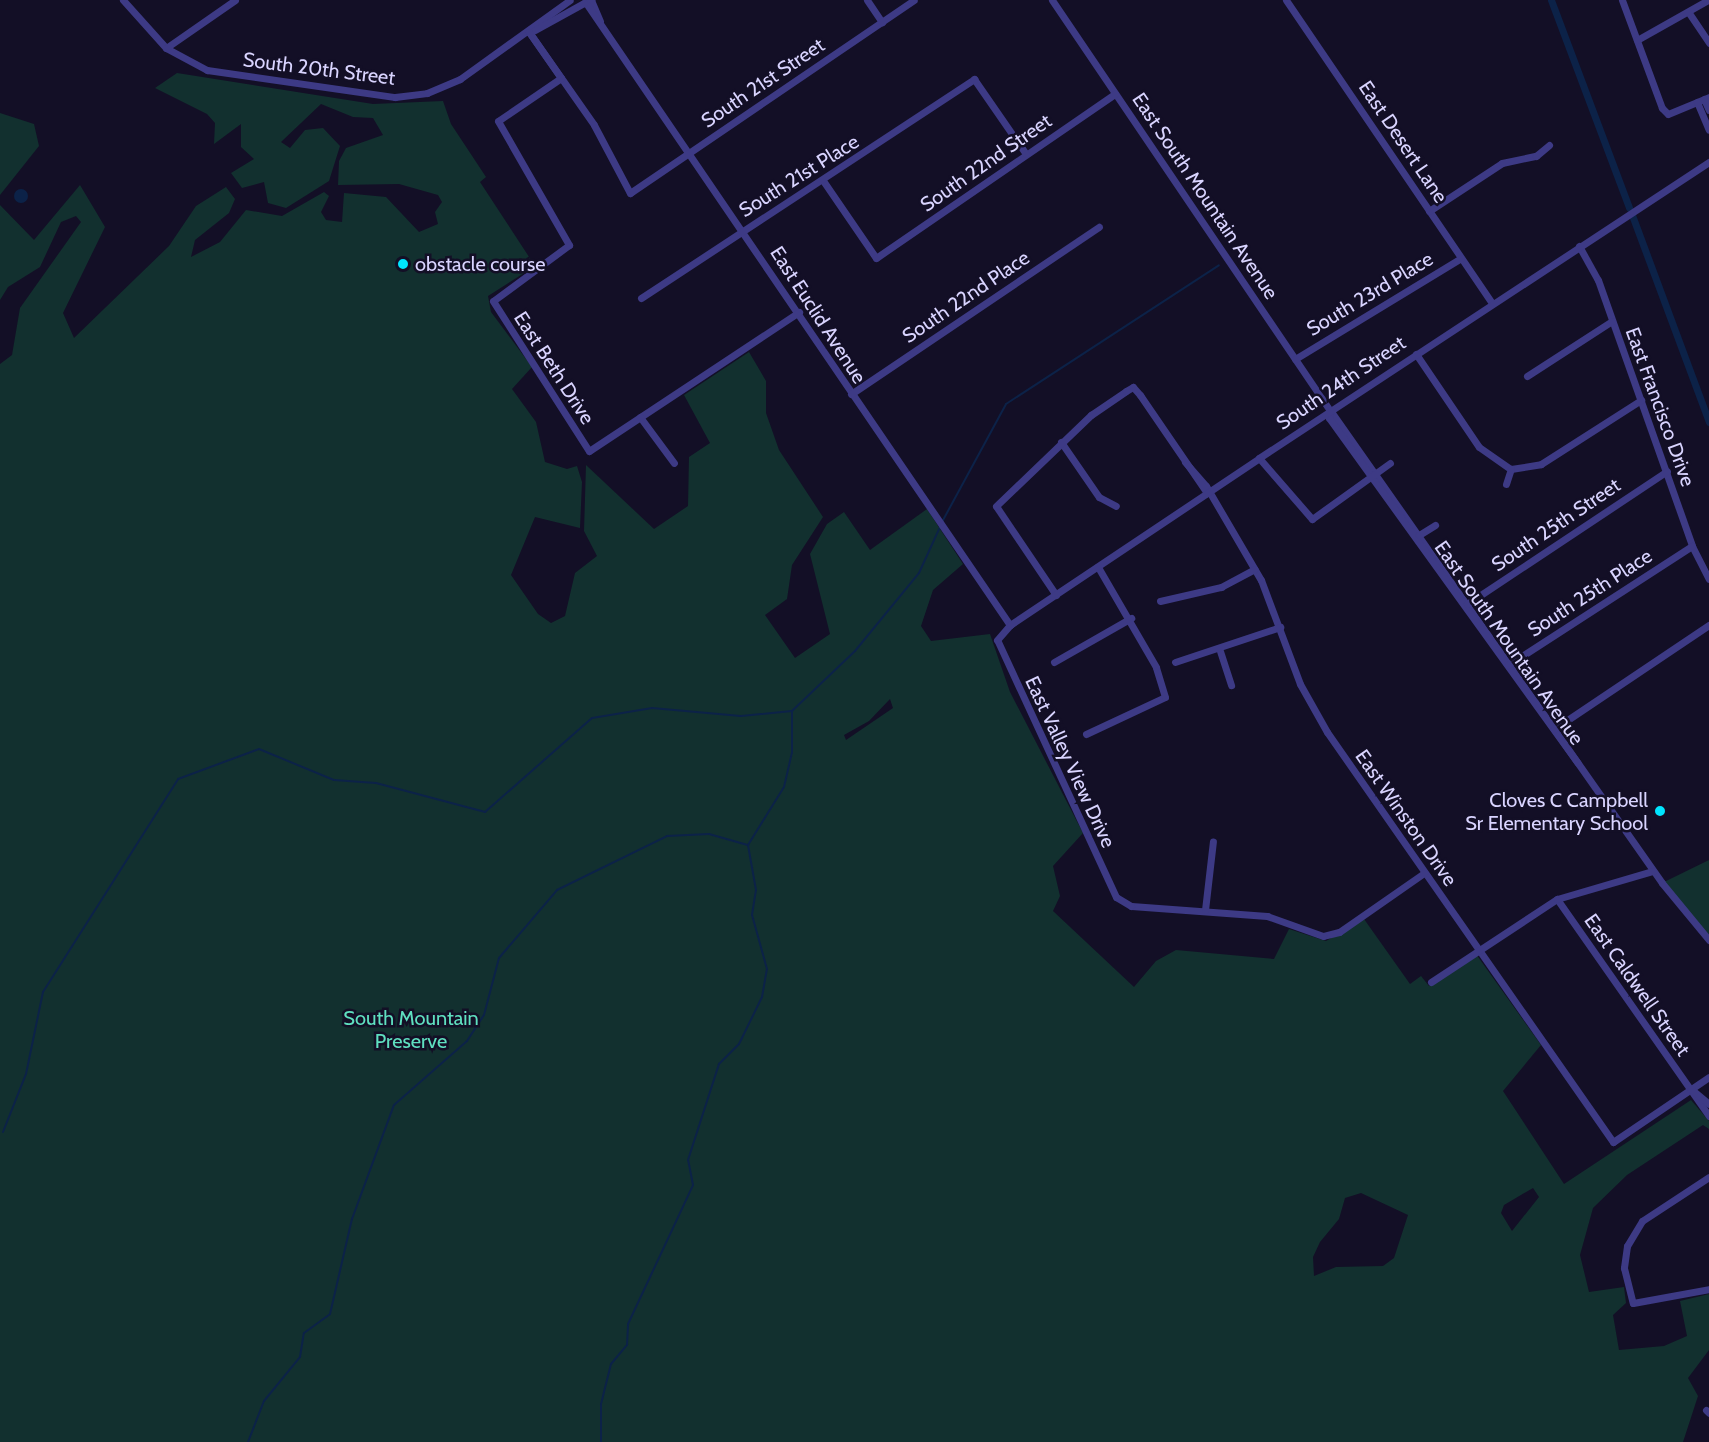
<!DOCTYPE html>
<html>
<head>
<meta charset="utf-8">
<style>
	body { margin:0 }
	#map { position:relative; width:1709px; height:1442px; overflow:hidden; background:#130f26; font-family:Cabin,sans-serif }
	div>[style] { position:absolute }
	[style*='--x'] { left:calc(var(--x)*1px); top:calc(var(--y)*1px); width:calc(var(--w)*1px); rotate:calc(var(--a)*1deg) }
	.green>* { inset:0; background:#12302f }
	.water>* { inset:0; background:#0c2248 }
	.round { border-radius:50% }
	.stream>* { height:2px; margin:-1px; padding:0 1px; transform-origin:1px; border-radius:1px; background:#0c2248 }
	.canal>* { height:7px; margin:-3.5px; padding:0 3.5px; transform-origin:3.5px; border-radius:3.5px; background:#0c2248 }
	.minor>* { height:7px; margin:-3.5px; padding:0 3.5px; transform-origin:3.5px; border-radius:3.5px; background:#3d3a85 }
	.dots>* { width:16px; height:16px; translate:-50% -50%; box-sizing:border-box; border:3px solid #130f26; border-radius:50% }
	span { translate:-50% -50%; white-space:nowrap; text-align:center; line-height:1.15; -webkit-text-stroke:5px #130f26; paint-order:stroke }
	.street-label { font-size:20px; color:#d9d4ff }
	.poi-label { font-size:20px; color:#d9d4ff }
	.left { translate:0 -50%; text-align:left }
	.right { translate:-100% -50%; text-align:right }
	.park-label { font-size:20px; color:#5fe0c0 }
</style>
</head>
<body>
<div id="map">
	<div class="green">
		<div style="clip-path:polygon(evenodd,177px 73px,373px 104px,443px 101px,451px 124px,486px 177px,480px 182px,535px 266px,488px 296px,491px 312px,532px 367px,512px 389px,536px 422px,545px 462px,567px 469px,577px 466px,582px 482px,580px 528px,535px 517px,511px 575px,538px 614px,551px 623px,565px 616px,575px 573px,597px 556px,584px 531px,586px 465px,654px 529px,688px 506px,689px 457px,710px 443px,684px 395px,749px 352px,766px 381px,766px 413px,779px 450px,823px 517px,792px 565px,787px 599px,765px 615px,795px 658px,830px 634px,810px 554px,827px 524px,844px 512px,870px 550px,927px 509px,963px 564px,933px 590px,921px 626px,931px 641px,990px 634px,1010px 692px,1083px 833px,1053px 866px,1060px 896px,1053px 911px,1134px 987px,1156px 961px,1176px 950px,1274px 959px,1289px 929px,1326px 941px,1364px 919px,1410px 984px,1421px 976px,1429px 986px,1476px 954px,1541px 1045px,1503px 1091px,1564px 1184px,1691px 1100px,1709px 1121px,1709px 1129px,1703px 1125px,1627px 1175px,1593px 1208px,1580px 1255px,1589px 1292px,1624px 1287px,1626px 1303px,1613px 1315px,1619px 1350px,1664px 1346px,1687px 1336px,1680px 1301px,1709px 1294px,1709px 1350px,1688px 1378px,1698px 1396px,1683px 1442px,0 1442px,0 364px,12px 355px,20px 308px,81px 222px,76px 216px,61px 222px,40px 267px,8px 287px,0 300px,0 205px,34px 240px,80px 185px,105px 227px,63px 313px,74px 338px,169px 246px,196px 206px,226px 187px,235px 199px,229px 213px,195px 240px,191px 257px,220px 242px,246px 210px,282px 216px,324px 192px,329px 196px,321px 212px,326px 220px,342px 222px,344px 193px,386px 197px,419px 232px,438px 224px,435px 212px,442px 202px,438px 195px,399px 184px,338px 185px,339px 161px,346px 148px,383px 135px,373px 118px,353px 117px,321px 104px,281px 142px,290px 148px,305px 130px,323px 128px,340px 146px,329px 181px,286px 208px,268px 203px,264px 182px,242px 188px,231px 173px,254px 159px,241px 147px,241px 124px,214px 144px,215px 123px,207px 114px,155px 88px,177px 73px,890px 699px,893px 708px,846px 740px,844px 735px,869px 721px,890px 699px,177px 73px,1533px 1188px,1539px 1197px,1512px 1231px,1501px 1213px,1504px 1205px,1533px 1188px,177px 73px,1361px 1193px,1408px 1215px,1394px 1258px,1383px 1266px,1336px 1267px,1314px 1276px,1313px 1257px,1320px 1242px,1339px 1219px,1345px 1198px,1361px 1193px)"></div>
		<div style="clip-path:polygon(0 113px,34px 124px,39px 146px,0 195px)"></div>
		<div style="clip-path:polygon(1709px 860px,1709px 940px,1662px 883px)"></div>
	</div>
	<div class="water">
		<div class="round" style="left:14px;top:189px;width:14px;height:14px"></div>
	</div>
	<div class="stream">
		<div style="--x:942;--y:522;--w:134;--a:-61.5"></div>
		<div style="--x:1006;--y:404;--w:254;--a:-33.1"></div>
		<div style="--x:3;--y:1132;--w:62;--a:-68.4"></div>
		<div style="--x:26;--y:1074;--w:84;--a:-78.3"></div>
		<div style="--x:43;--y:992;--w:252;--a:-57.6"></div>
		<div style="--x:178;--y:779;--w:86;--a:-20.3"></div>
		<div style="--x:259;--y:749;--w:81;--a:22.5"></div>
		<div style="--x:334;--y:780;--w:42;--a:4.1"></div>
		<div style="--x:376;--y:783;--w:113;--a:14.9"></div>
		<div style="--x:485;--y:812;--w:142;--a:-41.3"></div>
		<div style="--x:592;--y:718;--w:61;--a:-9.5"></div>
		<div style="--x:652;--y:708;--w:89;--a:5.1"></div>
		<div style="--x:741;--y:716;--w:51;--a:-5.6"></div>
		<div style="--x:792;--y:711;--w:87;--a:-43.6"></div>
		<div style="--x:855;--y:651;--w:101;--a:-50.6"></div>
		<div style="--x:919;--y:573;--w:51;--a:-65.5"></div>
		<div style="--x:248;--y:1442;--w:44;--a:-68.7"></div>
		<div style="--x:264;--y:1401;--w:57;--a:-50.7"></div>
		<div style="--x:300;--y:1357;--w:24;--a:-81"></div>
		<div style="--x:304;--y:1333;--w:32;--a:-36"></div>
		<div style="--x:330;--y:1314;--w:98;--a:-77"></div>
		<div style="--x:352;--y:1219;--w:121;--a:-69.8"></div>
		<div style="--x:394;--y:1105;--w:97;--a:-41.2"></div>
		<div style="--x:467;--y:1041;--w:31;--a:-57"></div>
		<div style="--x:484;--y:1015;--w:59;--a:-75.3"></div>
		<div style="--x:499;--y:958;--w:89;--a:-49.5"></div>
		<div style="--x:557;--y:890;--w:123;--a:-26.1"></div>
		<div style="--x:667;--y:836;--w:42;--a:-2.7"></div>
		<div style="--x:709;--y:834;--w:41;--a:15.8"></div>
		<div style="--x:748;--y:845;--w:68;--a:-58.2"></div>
		<div style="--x:784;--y:787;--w:35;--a:-77"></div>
		<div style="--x:792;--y:753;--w:42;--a:-90"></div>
		<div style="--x:601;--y:1442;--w:38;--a:-90"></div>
		<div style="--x:601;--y:1404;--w:41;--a:-76"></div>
		<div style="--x:611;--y:1364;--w:25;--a:-50"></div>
		<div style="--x:627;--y:1345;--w:21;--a:-87"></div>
		<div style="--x:628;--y:1324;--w:153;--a:-64.9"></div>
		<div style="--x:693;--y:1185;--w:25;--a:-101"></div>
		<div style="--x:688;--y:1160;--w:101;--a:-72.1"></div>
		<div style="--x:719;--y:1064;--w:28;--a:-45"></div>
		<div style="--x:739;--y:1044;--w:52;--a:-63.9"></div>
		<div style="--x:762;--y:997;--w:28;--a:-80"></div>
		<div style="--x:767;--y:969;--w:56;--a:-105.5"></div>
		<div style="--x:752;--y:915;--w:25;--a:-81"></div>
		<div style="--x:756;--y:890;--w:46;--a:-100.1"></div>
	</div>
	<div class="canal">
		<div style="--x:1551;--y:0;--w:222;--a:69.4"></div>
		<div style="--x:1632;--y:215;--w:221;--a:69.6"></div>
	</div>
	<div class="minor">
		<div style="--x:123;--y:0;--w:64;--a:48.1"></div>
		<div style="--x:166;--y:48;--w:47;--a:28.2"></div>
		<div style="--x:207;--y:70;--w:190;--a:8.2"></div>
		<div style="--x:395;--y:97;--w:32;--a:-7"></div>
		<div style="--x:427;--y:93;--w:36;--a:-23"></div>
		<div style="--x:460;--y:79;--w:135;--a:-35.7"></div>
		<div style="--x:867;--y:0;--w:27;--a:56"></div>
		<div style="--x:1052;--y:0;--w:495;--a:55.9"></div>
		<div style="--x:1330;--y:410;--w:578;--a:54.93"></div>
		<div style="--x:1662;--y:883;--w:74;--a:50.5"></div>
		<div style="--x:1286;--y:0;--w:366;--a:55.8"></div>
		<div style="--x:1622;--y:0;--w:115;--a:69.7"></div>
		<div style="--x:1662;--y:108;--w:8;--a:45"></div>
		<div style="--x:1668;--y:114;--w:44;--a:-22.5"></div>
		<div style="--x:584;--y:3;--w:8;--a:-23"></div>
		<div style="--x:591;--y:0;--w:23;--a:67"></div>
		<div style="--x:586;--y:3;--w:753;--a:55.72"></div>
		<div style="--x:1689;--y:13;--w:36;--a:56"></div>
		<div style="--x:535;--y:30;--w:56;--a:-28.9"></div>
		<div style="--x:529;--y:32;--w:113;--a:55"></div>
		<div style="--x:594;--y:125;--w:77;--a:62.1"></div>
		<div style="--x:630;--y:193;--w:343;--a:-34.2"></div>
		<div style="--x:529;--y:32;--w:56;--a:55.2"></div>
		<div style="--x:1637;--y:40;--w:81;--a:-29.4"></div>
		<div style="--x:166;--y:48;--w:84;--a:-34.8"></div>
		<div style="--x:561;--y:78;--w:76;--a:145.7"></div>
		<div style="--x:498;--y:121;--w:143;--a:60.2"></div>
		<div style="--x:569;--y:245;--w:94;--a:143.6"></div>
		<div style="--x:493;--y:301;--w:178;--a:57.4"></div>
		<div style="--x:589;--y:451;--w:252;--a:-33.5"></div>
		<div style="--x:1704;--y:99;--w:12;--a:66"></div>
		<div style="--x:1697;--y:102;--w:30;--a:67"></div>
		<div style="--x:824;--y:182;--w:92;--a:55.6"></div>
		<div style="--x:876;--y:258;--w:290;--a:-34.5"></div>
		<div style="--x:1429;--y:211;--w:87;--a:-33.3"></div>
		<div style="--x:1502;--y:163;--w:35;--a:-12"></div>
		<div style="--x:1536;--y:156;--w:17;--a:-40"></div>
		<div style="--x:1579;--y:246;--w:39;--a:61"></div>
		<div style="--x:1598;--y:280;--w:282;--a:70.5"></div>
		<div style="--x:1692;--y:546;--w:37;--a:63"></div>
		<div style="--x:641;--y:298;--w:399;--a:-33.3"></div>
		<div style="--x:974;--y:79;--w:91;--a:55.3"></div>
		<div style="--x:1416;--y:354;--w:112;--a:55.9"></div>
		<div style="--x:1479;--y:447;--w:39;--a:35"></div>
		<div style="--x:1511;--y:469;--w:30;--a:-9"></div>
		<div style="--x:1541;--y:464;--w:119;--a:-32.6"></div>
		<div style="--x:1295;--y:359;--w:194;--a:-31.3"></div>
		<div style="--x:1527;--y:376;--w:101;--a:-32.9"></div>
		<div style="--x:851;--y:394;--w:299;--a:-34"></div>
		<div style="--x:1330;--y:410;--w:8;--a:97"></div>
		<div style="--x:1329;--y:418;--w:425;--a:54.2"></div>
		<div style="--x:640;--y:417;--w:57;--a:53.5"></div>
		<div style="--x:1061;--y:442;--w:67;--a:55.4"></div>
		<div style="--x:1099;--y:497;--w:19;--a:28"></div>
		<div style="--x:1259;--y:458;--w:81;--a:49"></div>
		<div style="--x:1312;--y:519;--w:96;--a:-35.7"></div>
		<div style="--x:1185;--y:462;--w:32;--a:49"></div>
		<div style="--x:1206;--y:486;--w:109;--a:59.7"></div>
		<div style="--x:1261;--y:580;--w:111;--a:69.4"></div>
		<div style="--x:1300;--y:684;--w:55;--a:60.6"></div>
		<div style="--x:1327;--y:732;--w:500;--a:55.1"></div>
		<div style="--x:1613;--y:1142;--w:116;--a:-34.1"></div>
		<div style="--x:1506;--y:484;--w:16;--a:-72"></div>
		<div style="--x:1419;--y:535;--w:19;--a:-32"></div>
		<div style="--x:1056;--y:595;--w:107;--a:-124"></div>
		<div style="--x:996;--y:506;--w:132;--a:-43.8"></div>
		<div style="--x:1091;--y:415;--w:42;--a:-34.4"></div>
		<div style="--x:1126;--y:391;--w:8;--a:-30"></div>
		<div style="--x:1133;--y:387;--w:11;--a:49"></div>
		<div style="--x:1140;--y:395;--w:119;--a:55.6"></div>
		<div style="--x:1160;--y:601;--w:63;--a:-12.9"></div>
		<div style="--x:1221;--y:587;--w:38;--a:-28"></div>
		<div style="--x:1467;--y:604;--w:240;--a:-33.6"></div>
		<div style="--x:1220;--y:651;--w:36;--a:72"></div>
		<div style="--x:1054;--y:662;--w:89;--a:-29.7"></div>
		<div style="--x:1175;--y:662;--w:111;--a:-18.4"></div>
		<div style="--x:1508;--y:665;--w:219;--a:-32.9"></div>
		<div style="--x:1554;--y:729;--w:187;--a:-33.9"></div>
		<div style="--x:1086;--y:734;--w:87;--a:-25.1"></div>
		<div style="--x:1165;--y:697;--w:31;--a:-107"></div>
		<div style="--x:1156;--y:667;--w:116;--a:-120.1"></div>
		<div style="--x:1424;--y:873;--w:103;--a:145.2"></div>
		<div style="--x:1339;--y:932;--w:16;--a:166"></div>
		<div style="--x:1323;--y:936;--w:59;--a:-160.3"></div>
		<div style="--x:1267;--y:916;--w:136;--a:-175.8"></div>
		<div style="--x:1131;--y:906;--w:17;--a:-149"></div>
		<div style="--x:1116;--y:897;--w:283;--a:-114.8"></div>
		<div style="--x:997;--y:640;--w:20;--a:-49"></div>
		<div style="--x:1010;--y:625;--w:300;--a:-33.8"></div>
		<div style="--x:1259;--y:458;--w:539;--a:-33.34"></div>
		<div style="--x:1557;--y:899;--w:265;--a:55"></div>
		<div style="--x:1205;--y:910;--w:69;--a:-83.4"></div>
		<div style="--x:1431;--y:982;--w:151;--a:-33.4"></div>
		<div style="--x:1557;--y:899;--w:100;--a:-16.3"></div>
		<div style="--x:1691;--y:1089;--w:23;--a:40"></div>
		<div style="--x:1709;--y:1177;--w:80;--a:146.7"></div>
		<div style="--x:1642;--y:1221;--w:29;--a:121"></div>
		<div style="--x:1627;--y:1246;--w:22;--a:98"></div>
		<div style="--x:1624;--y:1268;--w:36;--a:76"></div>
		<div style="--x:1633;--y:1303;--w:77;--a:-10.4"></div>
		<div style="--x:1706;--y:1410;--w:4;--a:45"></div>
	</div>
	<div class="dots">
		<div style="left:403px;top:264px;background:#00e5ff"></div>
		<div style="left:1660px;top:811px;background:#00e5ff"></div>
	</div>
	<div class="street-label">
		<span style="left:319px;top:69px;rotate:7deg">South 20th Street</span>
		<span style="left:763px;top:83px;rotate:-34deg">South 21st Street</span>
		<span style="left:1403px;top:142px;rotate:56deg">East Desert Lane</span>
		<span style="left:986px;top:163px;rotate:-35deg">South 22nd Street</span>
		<span style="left:799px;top:176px;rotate:-32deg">South 21st Place</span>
		<span style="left:1205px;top:196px;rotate:56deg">East South Mountain Avenue</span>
		<span style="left:1370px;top:294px;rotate:-31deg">South 23rd Place</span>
		<span style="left:966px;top:297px;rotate:-34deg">South 22nd Place</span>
		<span style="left:818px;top:315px;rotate:57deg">East Euclid Avenue</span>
		<span style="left:554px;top:368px;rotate:57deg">East Beth Drive</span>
		<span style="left:1341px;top:383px;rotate:-34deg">South 24th Street</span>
		<span style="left:1660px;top:407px;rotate:70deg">East Francisco Drive</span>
		<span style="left:1556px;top:525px;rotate:-34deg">South 25th Street</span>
		<span style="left:1590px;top:593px;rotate:-33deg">South 25th Place</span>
		<span style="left:1509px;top:643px;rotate:55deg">East South Mountain Avenue</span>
		<span style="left:1070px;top:762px;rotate:65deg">East Valley View Drive</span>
		<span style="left:1406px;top:818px;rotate:55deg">East Winston Drive</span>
		<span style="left:1637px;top:985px;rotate:55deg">East Caldwell Street</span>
	</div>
	<div class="poi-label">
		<span class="left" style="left:415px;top:264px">obstacle course</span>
		<span class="right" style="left:1648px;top:812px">Cloves C Campbell<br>Sr Elementary School</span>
	</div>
	<div class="park-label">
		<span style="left:411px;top:1030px">South Mountain<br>Preserve</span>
	</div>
</div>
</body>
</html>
